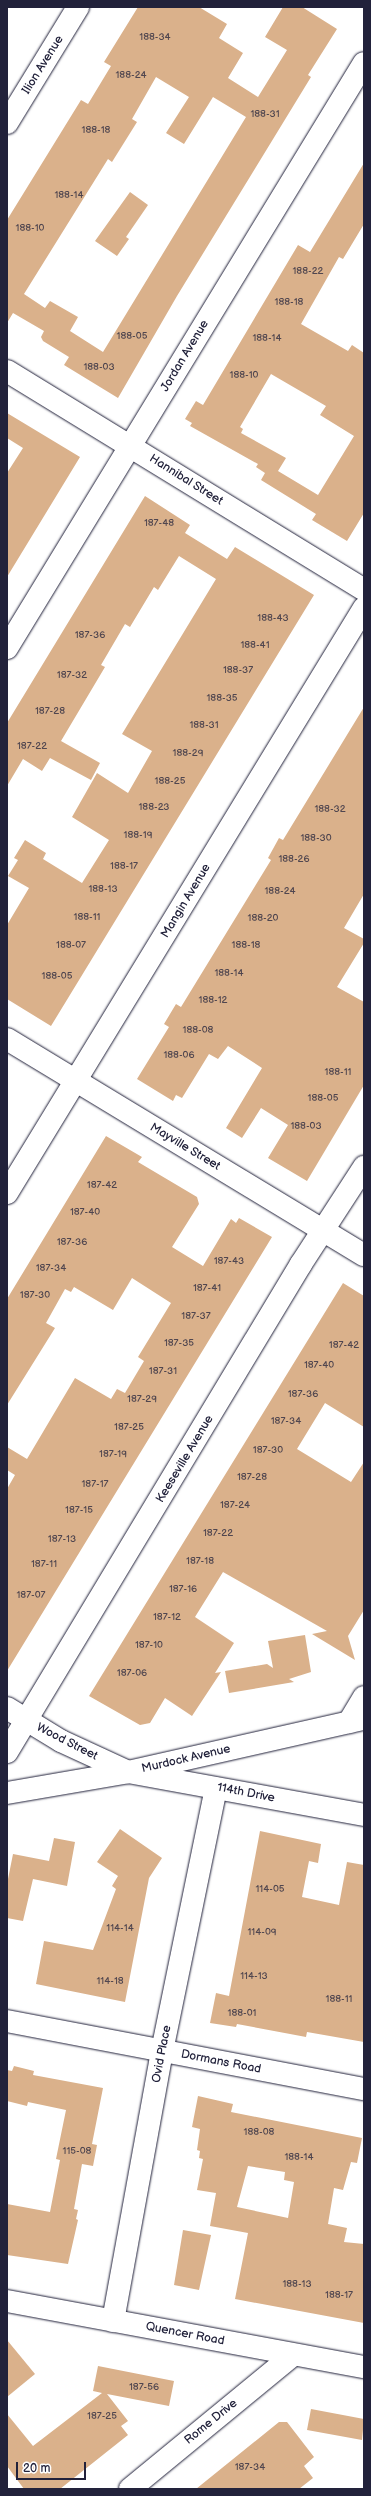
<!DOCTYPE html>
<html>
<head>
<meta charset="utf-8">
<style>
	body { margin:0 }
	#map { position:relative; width:371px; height:2496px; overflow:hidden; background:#fff; font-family:"Balsamiq Sans",sans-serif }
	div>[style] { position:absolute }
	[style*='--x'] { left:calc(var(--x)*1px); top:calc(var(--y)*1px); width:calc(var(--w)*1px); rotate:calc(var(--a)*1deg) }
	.building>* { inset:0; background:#dab18b }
	.roads { filter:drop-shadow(0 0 1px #22223b) drop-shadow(0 0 1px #22223b) }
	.minor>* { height:22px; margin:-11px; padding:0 11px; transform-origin:11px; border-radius:11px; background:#fff }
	span { translate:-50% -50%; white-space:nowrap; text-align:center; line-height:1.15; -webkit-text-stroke:3px #fff; paint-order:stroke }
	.number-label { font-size:10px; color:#50464f }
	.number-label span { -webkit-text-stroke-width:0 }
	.street-label { font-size:12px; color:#22223b }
	.frame { position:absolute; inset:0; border:8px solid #22223b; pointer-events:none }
	.scale { position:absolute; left:16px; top:2462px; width:70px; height:18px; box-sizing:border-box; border:2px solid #22223b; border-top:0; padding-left:5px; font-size:12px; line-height:14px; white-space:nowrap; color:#22223b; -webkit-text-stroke:3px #fff; paint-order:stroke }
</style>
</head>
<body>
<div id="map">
	<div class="building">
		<div style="clip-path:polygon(evenodd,138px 7px,199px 7px,227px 24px,219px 38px,243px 53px,228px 78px,258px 97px,287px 50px,265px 37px,283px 7px,302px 7px,337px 29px,308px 75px,311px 77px,177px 296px,118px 398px,64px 365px,69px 357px,43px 341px,41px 337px,44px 331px,13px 313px,7px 323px,7px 220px,81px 100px,88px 104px,111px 66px,104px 62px,138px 7px,156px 77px,189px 97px,166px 133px,184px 144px,213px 97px,246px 117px,103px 352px,70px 331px,78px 317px,50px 301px,45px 308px,24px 294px,108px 159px,112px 162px,137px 122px,132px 119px,156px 77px)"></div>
		<div style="clip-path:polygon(evenodd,364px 163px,364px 224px,343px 259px,339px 257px,301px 324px,348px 351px,352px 345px,364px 353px,364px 513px,347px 541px,312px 520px,316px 514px,261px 480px,265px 473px,256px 467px,258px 464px,190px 426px,192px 423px,185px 419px,196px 401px,203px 405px,298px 245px,310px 252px,364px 163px,271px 374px,326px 406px,320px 415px,354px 436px,318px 495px,278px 471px,286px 458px,241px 433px,243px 429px,240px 427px,271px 374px)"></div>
		<div style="clip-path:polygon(130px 192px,148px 205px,126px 237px,129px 239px,117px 256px,95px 241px)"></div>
		<div style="clip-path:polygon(7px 413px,80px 457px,7px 577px,7px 473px,23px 448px,7px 438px)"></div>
		<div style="clip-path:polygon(145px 496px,190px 525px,185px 533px,227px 559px,235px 547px,314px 595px,51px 1026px,7px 999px,7px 925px,29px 888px,8px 876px,18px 860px,14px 858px,25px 840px,46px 853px,43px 859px,82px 883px,109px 840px,72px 817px,97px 773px,128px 793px,152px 751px,122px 734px,216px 579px,179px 556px,158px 590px,154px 587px,130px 627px,125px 624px,101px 665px,105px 667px,61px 741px,100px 763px,91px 780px,50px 758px,42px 771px,23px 759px,7px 786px,7px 723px)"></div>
		<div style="clip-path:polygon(364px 707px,364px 894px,344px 928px,364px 939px,364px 943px,337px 987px,364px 1002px,364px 1085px,307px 1181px,268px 1158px,288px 1125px,261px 1108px,242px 1138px,226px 1128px,262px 1068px,228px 1046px,218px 1059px,209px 1054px,182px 1098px,176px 1095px,173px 1101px,137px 1079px,169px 1027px,164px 1024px,176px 1004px,181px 1007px,271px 860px,268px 858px,279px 838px,283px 840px)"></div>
		<div style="clip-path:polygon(106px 1136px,142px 1157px,138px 1162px,197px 1197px,199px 1204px,172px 1247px,203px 1266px,231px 1219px,236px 1223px,239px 1218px,272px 1237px,7px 1671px,7px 1489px,15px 1475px,7px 1470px,7px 1447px,27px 1459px,75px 1378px,111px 1399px,117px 1389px,125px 1393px,144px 1361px,138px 1357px,171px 1303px,132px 1278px,113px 1310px,74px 1287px,71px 1292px,65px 1289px,46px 1323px,55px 1328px,7px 1405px,7px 1299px)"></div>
		<div style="clip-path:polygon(343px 1283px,364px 1296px,364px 1427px,325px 1403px,297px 1449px,351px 1482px,364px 1462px,364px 1610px,348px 1636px,355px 1660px,312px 1634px,327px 1631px,223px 1572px,195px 1617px,234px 1643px,215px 1673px,221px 1672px,192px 1716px,165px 1698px,150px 1723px,140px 1725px,89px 1696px)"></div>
		<div style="clip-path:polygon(305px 1635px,311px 1672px,289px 1679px,294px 1682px,229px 1693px,225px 1671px,267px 1664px,273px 1668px,268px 1641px)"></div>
		<div style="clip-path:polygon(120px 1829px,162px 1858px,149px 1878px,125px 2002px,36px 1984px,44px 1941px,93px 1950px,116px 1889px,112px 1886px,118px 1876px,97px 1862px)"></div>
		<div style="clip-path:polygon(260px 1831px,321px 1844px,318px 1863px,309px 1861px,302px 1897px,339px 1905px,347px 1862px,364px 1865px,364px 2042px,307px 2032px,306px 2037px,237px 2024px,236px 2027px,210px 2023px,216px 1993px,229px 1996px)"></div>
		<div style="clip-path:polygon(54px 1838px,75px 1842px,67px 1886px,33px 1879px,23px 1921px,7px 1918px,7px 1884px,13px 1854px,49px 1861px)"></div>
		<div style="clip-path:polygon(14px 2066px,34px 2071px,33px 2075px,103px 2088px,92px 2144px,97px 2145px,93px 2166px,82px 2164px,74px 2209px,78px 2210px,76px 2219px,78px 2220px,68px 2264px,7px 2255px,7px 2204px,50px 2212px,60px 2160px,56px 2159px,66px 2110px,28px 2102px,27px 2106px,7px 2101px,7px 2070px,12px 2071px)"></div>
		<div style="clip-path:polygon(evenodd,198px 2096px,233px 2104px,231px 2112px,362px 2138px,357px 2163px,351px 2162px,343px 2190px,334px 2188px,328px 2224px,347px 2228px,344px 2242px,364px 2244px,364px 2323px,235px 2299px,248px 2233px,210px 2226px,216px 2193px,197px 2190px,203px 2159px,199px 2158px,200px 2151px,197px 2150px,200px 2129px,192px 2127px,198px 2096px,248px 2166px,285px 2172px,284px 2180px,294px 2182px,288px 2218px,237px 2207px,248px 2166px)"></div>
		<div style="clip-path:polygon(183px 2230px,211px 2235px,199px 2290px,174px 2285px)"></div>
		<div style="clip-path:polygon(7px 2340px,35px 2374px,7px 2397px)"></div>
		<div style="clip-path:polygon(98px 2366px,174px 2381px,169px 2406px,107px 2394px,128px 2421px,121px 2426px,128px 2435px,60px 2489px,24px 2489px,7px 2466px,7px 2414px,33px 2446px,102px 2393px,93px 2391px)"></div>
		<div style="clip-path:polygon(311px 2409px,364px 2419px,362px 2440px,307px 2430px)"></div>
		<div style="clip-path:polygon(279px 2422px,287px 2422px,314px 2457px,304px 2466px,313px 2478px,299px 2489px,196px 2489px)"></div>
	</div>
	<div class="roads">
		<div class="minor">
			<div style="--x:7;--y:123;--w:136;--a:-58.5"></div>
			<div style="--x:7;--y:371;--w:419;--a:31.5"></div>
			<div style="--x:7;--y:648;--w:685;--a:-58.61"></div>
			<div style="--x:7;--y:1039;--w:417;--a:31.2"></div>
			<div style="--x:7;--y:1193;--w:685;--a:-58.61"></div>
			<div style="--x:7;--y:1708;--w:63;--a:31.4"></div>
			<div style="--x:61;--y:1741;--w:74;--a:24.8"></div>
			<div style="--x:128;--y:1772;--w:240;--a:10.3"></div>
			<div style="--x:349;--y:1722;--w:29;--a:-59"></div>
			<div style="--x:7;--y:1752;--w:570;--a:-58.93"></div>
			<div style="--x:301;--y:1264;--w:116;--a:-57"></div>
			<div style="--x:7;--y:1793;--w:123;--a:-9.8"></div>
			<div style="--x:128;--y:1772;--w:242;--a:-12.7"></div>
			<div style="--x:7;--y:2021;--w:363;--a:10.8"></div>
			<div style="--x:7;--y:2301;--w:363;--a:10.5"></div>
			<div style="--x:113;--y:2321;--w:274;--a:-79.7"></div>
			<div style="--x:162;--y:2051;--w:268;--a:-78.4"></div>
			<div style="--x:130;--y:2489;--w:211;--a:-39.4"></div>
		</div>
	</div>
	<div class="number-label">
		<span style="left:155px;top:38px">188-34</span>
		<span style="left:131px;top:76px">188-24</span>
		<span style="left:265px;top:115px">188-31</span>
		<span style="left:96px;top:131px">188-18</span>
		<span style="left:69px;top:196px">188-14</span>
		<span style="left:30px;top:229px">188-10</span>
		<span style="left:308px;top:272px">188-22</span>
		<span style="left:289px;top:303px">188-18</span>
		<span style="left:132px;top:337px">188-05</span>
		<span style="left:267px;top:339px">188-14</span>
		<span style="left:99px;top:368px">188-03</span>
		<span style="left:244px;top:376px">188-10</span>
		<span style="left:159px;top:524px">187-48</span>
		<span style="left:273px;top:619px">188-43</span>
		<span style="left:90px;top:636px">187-36</span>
		<span style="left:255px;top:646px">188-41</span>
		<span style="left:238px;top:671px">188-37</span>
		<span style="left:72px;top:676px">187-32</span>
		<span style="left:222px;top:699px">188-35</span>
		<span style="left:50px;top:712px">187-28</span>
		<span style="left:204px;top:726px">188-31</span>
		<span style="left:32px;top:747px">187-22</span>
		<span style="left:188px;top:754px">188-29</span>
		<span style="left:170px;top:782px">188-25</span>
		<span style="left:154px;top:808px">188-23</span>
		<span style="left:330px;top:810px">188-32</span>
		<span style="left:138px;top:836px">188-19</span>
		<span style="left:316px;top:839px">188-30</span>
		<span style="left:294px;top:860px">188-26</span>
		<span style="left:124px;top:867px">188-17</span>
		<span style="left:103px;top:890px">188-13</span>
		<span style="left:280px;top:892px">188-24</span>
		<span style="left:87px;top:918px">188-11</span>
		<span style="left:263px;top:919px">188-20</span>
		<span style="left:71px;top:946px">188-07</span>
		<span style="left:246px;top:946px">188-18</span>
		<span style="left:229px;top:974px">188-14</span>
		<span style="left:57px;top:977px">188-05</span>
		<span style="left:213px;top:1001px">188-12</span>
		<span style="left:198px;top:1031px">188-08</span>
		<span style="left:179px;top:1056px">188-06</span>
		<span style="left:338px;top:1073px">188-11</span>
		<span style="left:323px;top:1099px">188-05</span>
		<span style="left:306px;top:1127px">188-03</span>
		<span style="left:102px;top:1186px">187-42</span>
		<span style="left:85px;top:1213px">187-40</span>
		<span style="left:72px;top:1243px">187-36</span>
		<span style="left:229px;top:1262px">187-43</span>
		<span style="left:51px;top:1269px">187-34</span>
		<span style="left:207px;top:1289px">187-41</span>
		<span style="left:35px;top:1296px">187-30</span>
		<span style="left:196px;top:1317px">187-37</span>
		<span style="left:179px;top:1344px">187-35</span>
		<span style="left:344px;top:1346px">187-42</span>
		<span style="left:319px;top:1366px">187-40</span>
		<span style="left:163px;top:1372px">187-31</span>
		<span style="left:303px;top:1395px">187-36</span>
		<span style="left:142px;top:1400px">187-29</span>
		<span style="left:286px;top:1422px">187-34</span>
		<span style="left:129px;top:1428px">187-25</span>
		<span style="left:268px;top:1451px">187-30</span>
		<span style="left:113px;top:1455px">187-19</span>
		<span style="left:252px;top:1478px">187-28</span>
		<span style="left:95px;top:1485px">187-17</span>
		<span style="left:235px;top:1506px">187-24</span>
		<span style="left:79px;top:1511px">187-15</span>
		<span style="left:218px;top:1534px">187-22</span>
		<span style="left:62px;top:1540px">187-13</span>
		<span style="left:200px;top:1562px">187-18</span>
		<span style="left:44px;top:1565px">187-11</span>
		<span style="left:183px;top:1590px">187-16</span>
		<span style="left:31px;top:1596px">187-07</span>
		<span style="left:167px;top:1618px">187-12</span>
		<span style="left:149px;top:1646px">187-10</span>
		<span style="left:132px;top:1674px">187-06</span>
		<span style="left:270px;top:1890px">114-05</span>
		<span style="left:120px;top:1929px">114-14</span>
		<span style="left:262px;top:1933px">114-09</span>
		<span style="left:254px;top:1977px">114-13</span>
		<span style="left:110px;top:1982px">114-18</span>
		<span style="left:339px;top:2000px">188-11</span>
		<span style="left:242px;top:2014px">188-01</span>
		<span style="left:259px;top:2133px">188-08</span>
		<span style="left:77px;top:2152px">115-08</span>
		<span style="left:299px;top:2158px">188-14</span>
		<span style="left:297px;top:2285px">188-13</span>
		<span style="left:339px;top:2296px">188-17</span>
		<span style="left:144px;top:2388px">187-56</span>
		<span style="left:102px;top:2417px">187-25</span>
		<span style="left:250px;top:2468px">187-34</span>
	</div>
	<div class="street-label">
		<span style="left:43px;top:65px;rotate:-58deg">Ilion Avenue</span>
		<span style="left:185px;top:356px;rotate:-59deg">Jordan Avenue</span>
		<span style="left:186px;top:480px;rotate:32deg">Hannibal Street</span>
		<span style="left:186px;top:901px;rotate:-59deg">Mangin Avenue</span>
		<span style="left:185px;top:1147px;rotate:31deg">Mayville Street</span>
		<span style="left:185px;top:1459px;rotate:-59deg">Keeseville Avenue</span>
		<span style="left:67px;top:1742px;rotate:27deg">Wood Street</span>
		<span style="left:186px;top:1759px;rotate:-13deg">Murdock Avenue</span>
		<span style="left:246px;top:1793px;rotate:11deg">114th Drive</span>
		<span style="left:162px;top:2054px;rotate:-79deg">Ovid Place</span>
		<span style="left:221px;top:2062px;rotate:11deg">Dormans Road</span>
		<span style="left:185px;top:2334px;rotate:11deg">Quencer Road</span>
		<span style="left:211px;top:2422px;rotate:-39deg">Rome Drive</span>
	</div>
	<div class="frame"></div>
	<div class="scale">20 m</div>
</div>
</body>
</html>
